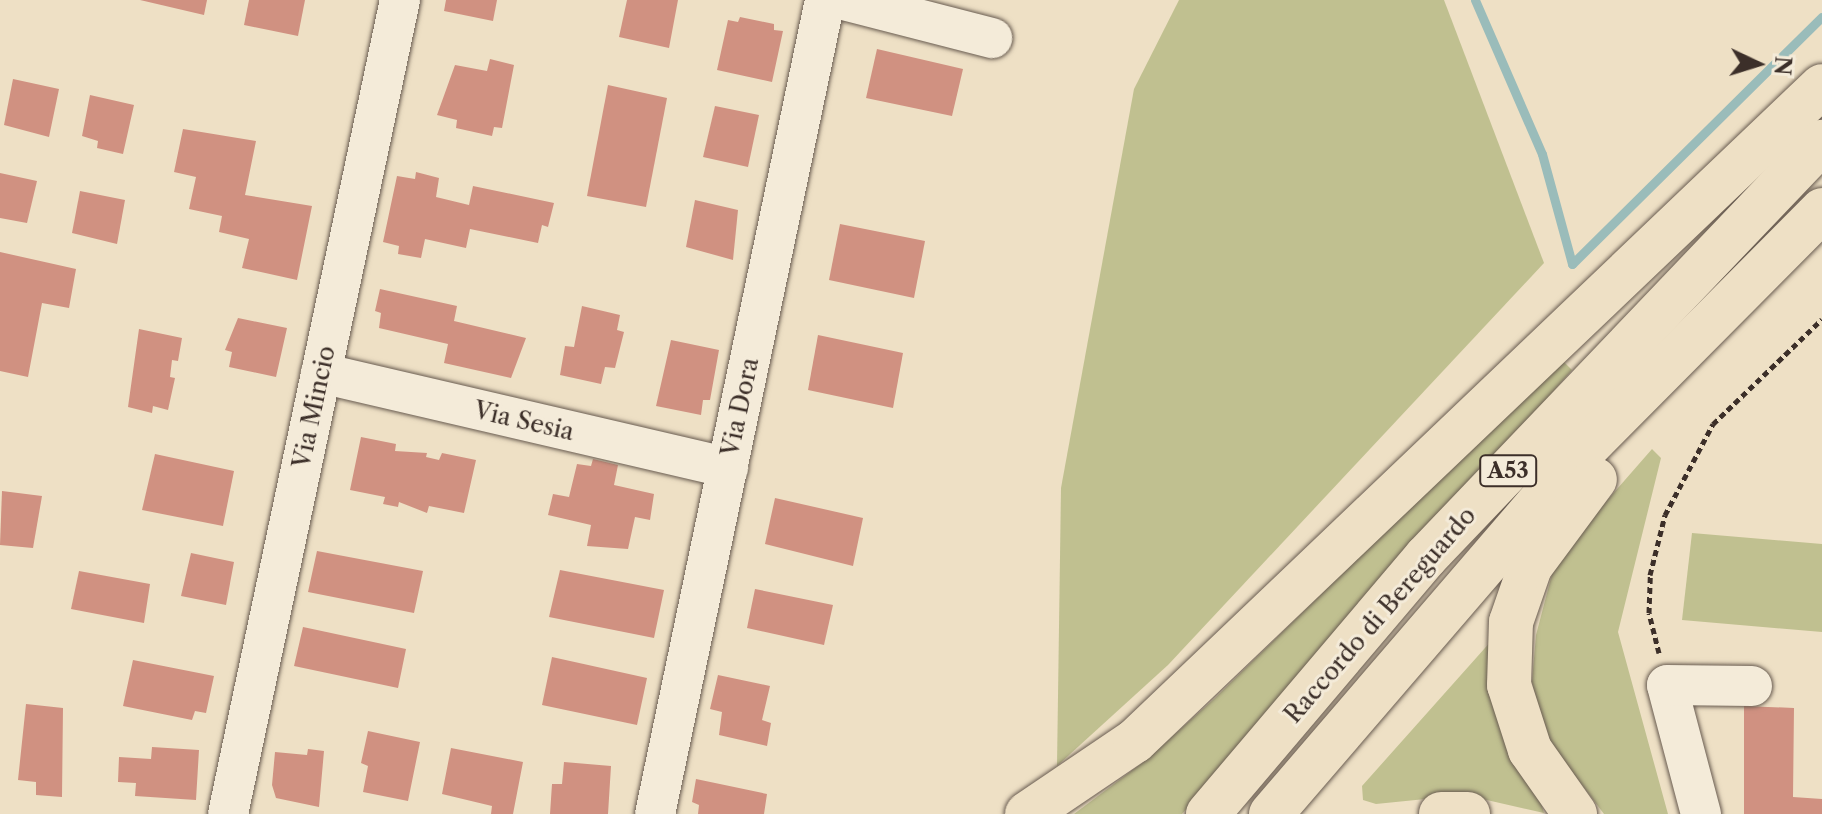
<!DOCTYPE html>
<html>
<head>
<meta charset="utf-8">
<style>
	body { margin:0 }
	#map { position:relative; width:1822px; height:814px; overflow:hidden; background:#eee0c5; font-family:"Libre Caslon Text",serif }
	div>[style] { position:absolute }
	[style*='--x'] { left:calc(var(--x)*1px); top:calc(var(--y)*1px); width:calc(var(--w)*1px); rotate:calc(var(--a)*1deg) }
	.green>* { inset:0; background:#c0c090 }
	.stream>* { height:9px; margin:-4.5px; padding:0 4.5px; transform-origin:4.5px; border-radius:4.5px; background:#9abcba }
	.building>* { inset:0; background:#d09181 }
	.path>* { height:5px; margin-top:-2.5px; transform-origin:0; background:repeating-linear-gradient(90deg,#3c2f29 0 6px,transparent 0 10px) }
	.roads { filter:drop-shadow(0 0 2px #685b50) drop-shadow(0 0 2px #685b50) }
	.minor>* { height:40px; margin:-20px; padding:0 20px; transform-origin:20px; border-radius:20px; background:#f4ebd9 }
	.highway>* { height:44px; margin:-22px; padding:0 22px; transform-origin:22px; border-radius:22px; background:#eee0c5 }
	span { translate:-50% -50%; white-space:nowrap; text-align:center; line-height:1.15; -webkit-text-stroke:6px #f4ebd9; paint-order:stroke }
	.shield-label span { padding:2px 6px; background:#f4ebd9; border:2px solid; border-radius:6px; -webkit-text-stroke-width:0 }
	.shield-label { font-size:22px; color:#3c2f29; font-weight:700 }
	.street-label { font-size:24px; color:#3c2f29 }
	.north { position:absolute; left:1718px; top:24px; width:80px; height:80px; -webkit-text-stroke:6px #f4ebd9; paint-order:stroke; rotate:94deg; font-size:22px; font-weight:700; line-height:32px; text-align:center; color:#3c2f29 }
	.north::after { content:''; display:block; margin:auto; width:28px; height:36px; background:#3c2f29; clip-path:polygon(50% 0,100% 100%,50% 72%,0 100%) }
</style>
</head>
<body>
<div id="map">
	<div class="green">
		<div style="clip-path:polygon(1179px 0,1444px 0,1544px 263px,1168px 665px,1057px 766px,1061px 488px,1134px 89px)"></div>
		<div style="clip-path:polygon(1561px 359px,1572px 370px,1182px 814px,1074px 814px,1146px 760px,1214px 699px)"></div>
		<div style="clip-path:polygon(1652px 449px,1661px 458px,1618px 632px,1668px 814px,1604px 814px,1544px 735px,1532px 682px,1536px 635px,1556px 559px)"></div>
		<div style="clip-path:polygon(1692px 533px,1822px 544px,1822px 632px,1682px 620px)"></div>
		<div style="clip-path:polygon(1493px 639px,1544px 813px,1465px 795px,1376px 804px,1363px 800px,1362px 786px)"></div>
	</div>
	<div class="stream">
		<div style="--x:1475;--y:0;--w:168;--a:66.5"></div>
		<div style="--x:1542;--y:154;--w:114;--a:74.7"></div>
		<div style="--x:1572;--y:264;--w:351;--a:-44.7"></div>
	</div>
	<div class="building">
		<div style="clip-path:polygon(140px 0,207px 0,204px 15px)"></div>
		<div style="clip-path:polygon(249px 0,305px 0,298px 36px,244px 25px)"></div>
		<div style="clip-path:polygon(446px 0,497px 0,493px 21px,444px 11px)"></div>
		<div style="clip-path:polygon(627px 0,678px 0,669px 48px,619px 37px)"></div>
		<div style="clip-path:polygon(740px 17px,774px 24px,774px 30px,783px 31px,772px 82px,717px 70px,728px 20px,738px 22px)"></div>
		<div style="clip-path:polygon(877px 49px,963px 69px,952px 116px,866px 98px)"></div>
		<div style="clip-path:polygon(490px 59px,514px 65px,502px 128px,494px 127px,492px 136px,456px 128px,457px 120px,437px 115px,455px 65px,487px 71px)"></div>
		<div style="clip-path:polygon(13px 79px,59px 89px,49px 137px,4px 125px)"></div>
		<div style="clip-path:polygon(608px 85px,667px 98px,646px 207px,587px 196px)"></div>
		<div style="clip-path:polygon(90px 95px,134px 105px,123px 154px,97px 148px,98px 141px,82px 136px)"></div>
		<div style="clip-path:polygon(715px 106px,759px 115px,748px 167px,703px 157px)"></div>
		<div style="clip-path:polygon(183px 129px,256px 141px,245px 195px,312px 206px,297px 280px,242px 268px,249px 239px,219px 232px,222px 216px,189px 209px,196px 177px,174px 172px)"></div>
		<div style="clip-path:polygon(416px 172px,439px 178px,436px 197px,469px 205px,473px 186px,554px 203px,548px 227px,542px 225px,538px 243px,470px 229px,466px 248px,425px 239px,421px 258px,398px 254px,399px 246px,383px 242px,397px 176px,415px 179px)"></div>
		<div style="clip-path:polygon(0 173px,37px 181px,27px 223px,0 218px)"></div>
		<div style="clip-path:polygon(80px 191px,125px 200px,117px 244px,72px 233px)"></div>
		<div style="clip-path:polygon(695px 200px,738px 210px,733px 260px,686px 247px)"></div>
		<div style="clip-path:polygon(840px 224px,925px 241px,914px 298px,829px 280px)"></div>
		<div style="clip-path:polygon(0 252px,76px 269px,69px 308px,42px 303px,28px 377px,0 371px)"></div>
		<div style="clip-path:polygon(380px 289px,457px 306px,454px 321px,526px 338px,511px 378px,444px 363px,448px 344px,379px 328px,381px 313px,375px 311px)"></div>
		<div style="clip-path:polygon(582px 306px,620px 315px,617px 330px,624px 332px,615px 368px,605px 367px,601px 384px,560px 375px,565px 346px,574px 347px)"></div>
		<div style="clip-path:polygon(238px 318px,287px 328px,276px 377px,229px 367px,232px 352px,225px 350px)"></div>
		<div style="clip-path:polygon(139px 329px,182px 338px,178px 361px,172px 360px,170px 377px,175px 378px,168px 410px,153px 406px,152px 413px,128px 407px)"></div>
		<div style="clip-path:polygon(818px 335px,903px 353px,893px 408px,808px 390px)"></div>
		<div style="clip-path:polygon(671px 340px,719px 350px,710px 400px,703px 400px,701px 415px,656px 406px)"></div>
		<div style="clip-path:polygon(361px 437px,396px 444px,395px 451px,427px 453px,426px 457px,439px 460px,442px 453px,476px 460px,464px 513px,429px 506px,427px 513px,399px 502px,398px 507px,383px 504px,385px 497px,350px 490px)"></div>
		<div style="clip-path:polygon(155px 454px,234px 471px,223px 526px,142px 510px)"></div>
		<div style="clip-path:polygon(593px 459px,618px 465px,614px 485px,654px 494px,650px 520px,635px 517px,628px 549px,587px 546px,591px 525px,548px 515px,553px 494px,569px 497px,577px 464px,591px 466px)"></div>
		<div style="clip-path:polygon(2px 491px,42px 496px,33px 548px,0 545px)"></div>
		<div style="clip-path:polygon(775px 498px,863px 518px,853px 566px,765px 544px)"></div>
		<div style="clip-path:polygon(317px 551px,423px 571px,414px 613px,308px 592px)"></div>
		<div style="clip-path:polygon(191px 553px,234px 562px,226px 605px,181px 596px)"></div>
		<div style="clip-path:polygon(560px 570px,664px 590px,654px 638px,549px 617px)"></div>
		<div style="clip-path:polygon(79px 571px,150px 584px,144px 623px,71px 609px)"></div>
		<div style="clip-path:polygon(755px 589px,833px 605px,824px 645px,747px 628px)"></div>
		<div style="clip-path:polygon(303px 627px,406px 649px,398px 688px,294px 666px)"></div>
		<div style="clip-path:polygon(552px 657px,647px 678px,637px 725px,542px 705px)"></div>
		<div style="clip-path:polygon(133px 660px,214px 676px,206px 713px,195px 711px,192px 720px,123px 706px)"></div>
		<div style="clip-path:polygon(718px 675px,770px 686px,762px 720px,771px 723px,767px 746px,719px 735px,722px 712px,710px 709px)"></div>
		<div style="clip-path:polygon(26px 704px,63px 708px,62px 797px,36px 795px,36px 782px,18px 780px)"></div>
		<div style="clip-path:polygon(1744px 706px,1794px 708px,1793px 797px,1822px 799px,1822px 814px,1744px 814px)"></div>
		<div style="clip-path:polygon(368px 731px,420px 742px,408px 801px,363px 792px,368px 766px,361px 763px)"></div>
		<div style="clip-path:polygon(152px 747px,199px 750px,196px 800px,135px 796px,136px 783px,118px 782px,119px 757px,151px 759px)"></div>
		<div style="clip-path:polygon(451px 748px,523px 762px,513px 814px,491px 814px,492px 806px,442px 794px)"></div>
		<div style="clip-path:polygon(308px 749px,324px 751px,319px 807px,276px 798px,272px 785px,275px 752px,307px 755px)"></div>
		<div style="clip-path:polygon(564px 762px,611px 766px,608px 814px,550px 814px,552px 784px,562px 784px)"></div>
		<div style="clip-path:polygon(696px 779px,767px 794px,764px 814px,698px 814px,699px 805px,692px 802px)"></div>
	</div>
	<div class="path">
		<div style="--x:1659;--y:653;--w:41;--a:-104"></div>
		<div style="--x:1649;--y:613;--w:38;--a:-88"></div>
		<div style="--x:1650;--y:575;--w:62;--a:-76"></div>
		<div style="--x:1665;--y:515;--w:103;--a:-62.2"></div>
		<div style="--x:1713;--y:424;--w:151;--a:-43.9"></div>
	</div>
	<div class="roads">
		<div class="minor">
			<div style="--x:844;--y:0;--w:153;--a:14.4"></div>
			<div style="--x:321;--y:373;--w:418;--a:13.1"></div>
			<div style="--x:228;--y:814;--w:832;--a:-78.07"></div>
			<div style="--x:655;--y:814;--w:832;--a:-78.2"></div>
			<div style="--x:1701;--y:814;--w:133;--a:-104.8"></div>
			<div style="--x:1667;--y:685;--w:85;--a:0.7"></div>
		</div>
		<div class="highway">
			<div style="--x:1027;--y:814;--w:130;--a:-34.1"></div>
			<div style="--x:1135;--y:741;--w:949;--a:-43.63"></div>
			<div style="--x:1208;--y:814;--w:337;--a:-49.7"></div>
			<div style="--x:1426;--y:557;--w:574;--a:-46.34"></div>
			<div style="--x:1271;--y:814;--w:484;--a:-49.3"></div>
			<div style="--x:1587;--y:447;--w:334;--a:-45.2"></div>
			<div style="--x:1441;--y:814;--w:27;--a:0"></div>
			<div style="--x:1575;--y:814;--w:78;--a:-125.1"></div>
			<div style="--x:1530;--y:750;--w:68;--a:-107.9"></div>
			<div style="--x:1509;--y:685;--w:63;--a:-88.2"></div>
			<div style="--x:1511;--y:622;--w:58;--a:-70.9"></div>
			<div style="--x:1530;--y:567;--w:109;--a:-53.5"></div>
		</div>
	</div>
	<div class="shield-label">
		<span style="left:1508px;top:471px">A53</span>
	</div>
	<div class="street-label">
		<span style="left:314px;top:407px;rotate:-78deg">Via Mincio</span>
		<span style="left:740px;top:407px;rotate:-78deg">Via Dora</span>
		<span style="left:524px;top:421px;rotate:13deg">Via Sesia</span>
		<span style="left:1380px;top:615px;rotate:-49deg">Raccordo di Bereguardo</span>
	</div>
	<div class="north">N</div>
</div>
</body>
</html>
